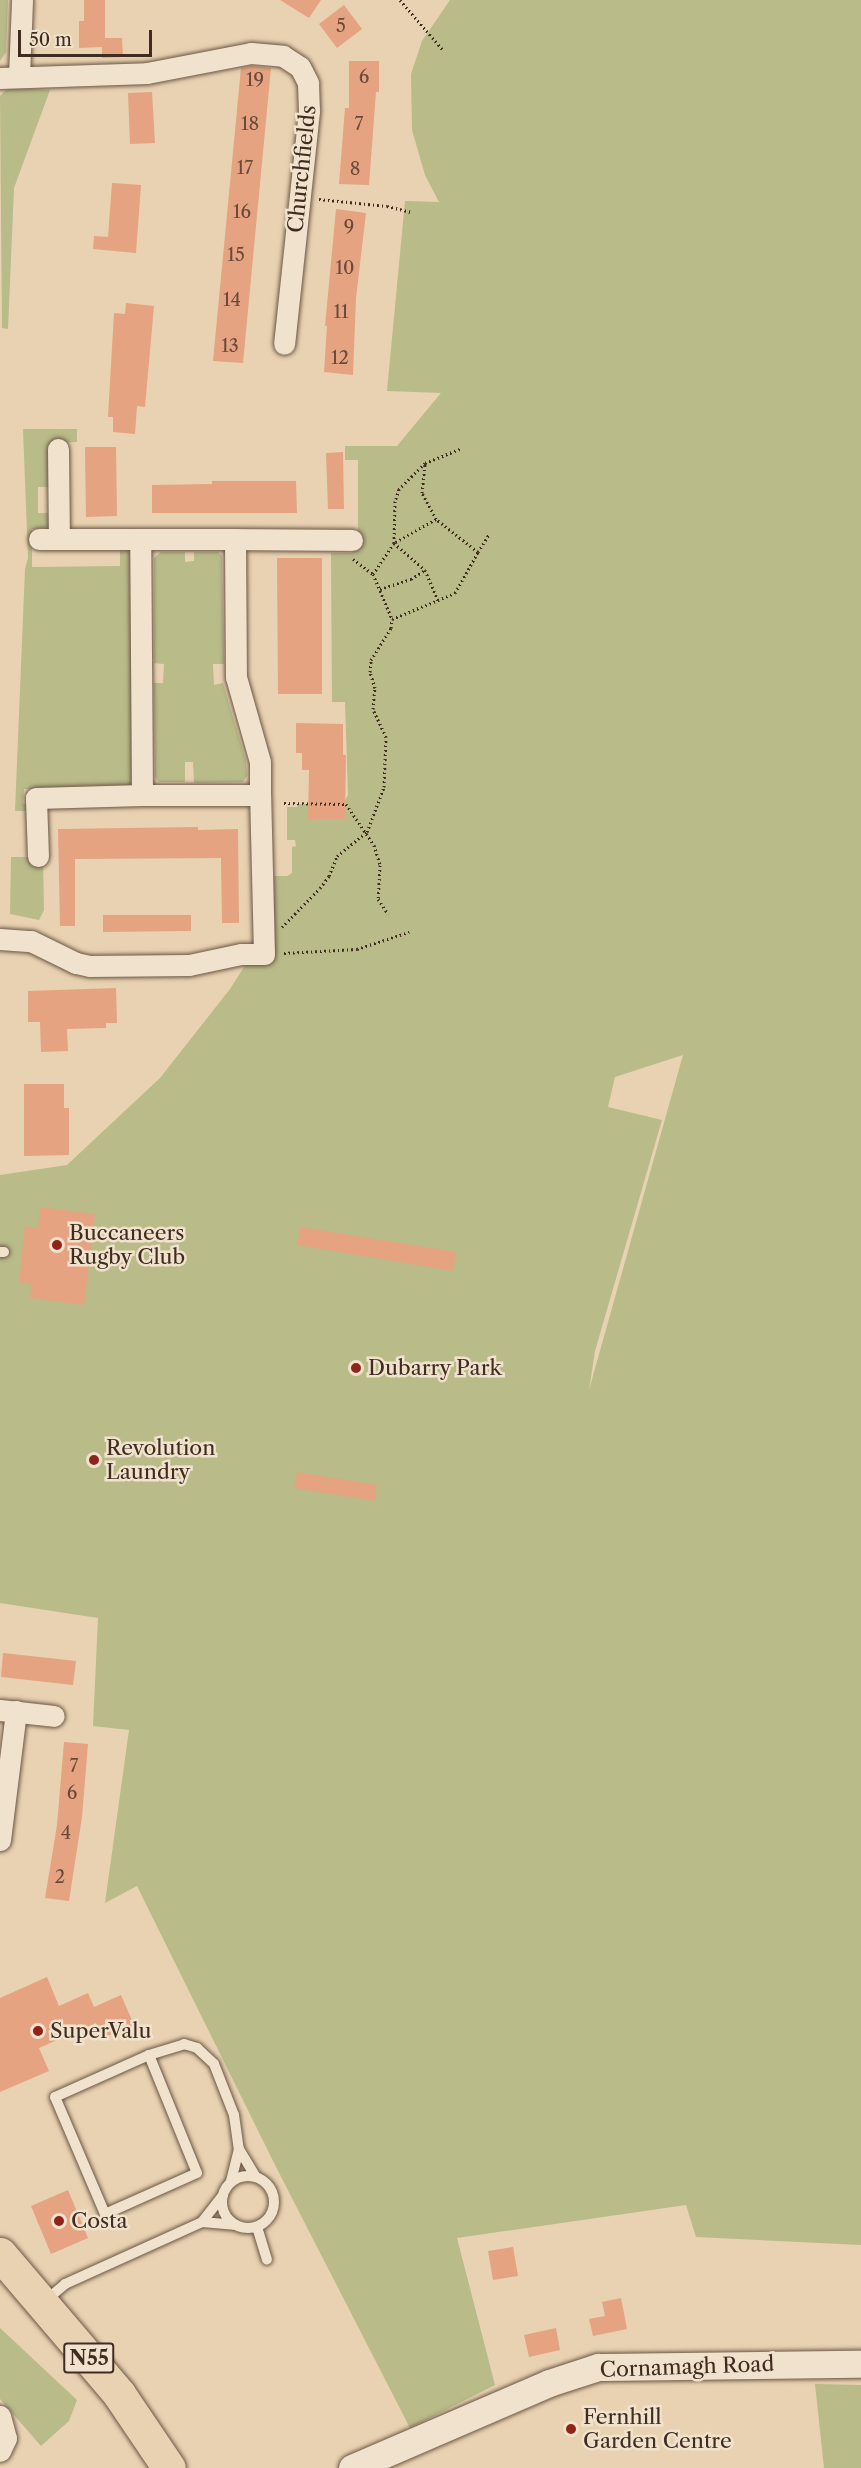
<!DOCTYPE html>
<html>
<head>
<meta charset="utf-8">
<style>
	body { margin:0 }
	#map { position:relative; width:861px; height:2468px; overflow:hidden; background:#e8d2b1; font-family:"Libre Caslon Text",serif }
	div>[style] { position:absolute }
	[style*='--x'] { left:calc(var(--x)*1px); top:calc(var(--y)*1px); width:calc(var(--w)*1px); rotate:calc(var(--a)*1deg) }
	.green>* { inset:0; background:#b9bb89 }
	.building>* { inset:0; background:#e5a382 }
	.path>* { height:3px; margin-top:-1.5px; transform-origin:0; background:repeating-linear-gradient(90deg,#412c21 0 1.5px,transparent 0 4.5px) }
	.roads { filter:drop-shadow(0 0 2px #6b5645) drop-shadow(0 0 2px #6b5645) }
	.service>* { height:10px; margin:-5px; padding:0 5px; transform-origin:5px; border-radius:5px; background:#f0e2cc }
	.service>.ring { margin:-5px; padding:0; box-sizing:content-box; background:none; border:10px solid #f0e2cc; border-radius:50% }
	.minor>* { height:21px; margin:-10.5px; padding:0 10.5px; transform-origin:10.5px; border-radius:10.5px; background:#f0e2cc }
	.tertiary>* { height:27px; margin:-13.5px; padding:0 13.5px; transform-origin:13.5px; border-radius:13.5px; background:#f0e2cc }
	.primary>* { height:33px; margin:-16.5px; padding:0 16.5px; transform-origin:16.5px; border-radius:16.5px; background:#e8d2b1 }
	.dots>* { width:16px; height:16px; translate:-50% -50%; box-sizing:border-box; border:3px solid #f0e2cc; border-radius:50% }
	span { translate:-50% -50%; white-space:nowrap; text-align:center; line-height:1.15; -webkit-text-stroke:5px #f0e2cc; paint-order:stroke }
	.number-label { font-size:18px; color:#6a4a39 }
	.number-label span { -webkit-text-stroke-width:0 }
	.shield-label span { padding:2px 4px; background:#f0e2cc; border:2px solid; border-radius:4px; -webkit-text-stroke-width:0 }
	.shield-label { font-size:20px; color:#412c21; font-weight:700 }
	.street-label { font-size:21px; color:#412c21 }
	.poi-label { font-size:21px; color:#412c21 }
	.left { translate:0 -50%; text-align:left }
	.scale { position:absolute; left:18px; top:30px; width:134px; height:27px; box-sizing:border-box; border:3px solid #412c21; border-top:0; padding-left:8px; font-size:18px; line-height:21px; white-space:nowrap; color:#412c21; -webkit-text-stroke:4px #f0e2cc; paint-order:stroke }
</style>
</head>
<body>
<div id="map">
	<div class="green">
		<div style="clip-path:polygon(0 0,8px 0,6px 52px,0 61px)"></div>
		<div style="clip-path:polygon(evenodd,450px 0,861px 0,861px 2245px,696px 2237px,686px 2205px,457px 2238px,495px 2385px,410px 2428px,276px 2167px,137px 1886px,105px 1903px,129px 1730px,93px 1726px,98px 1618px,0 1603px,0 1175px,67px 1165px,160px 1078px,230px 989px,274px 920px,274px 876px,287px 876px,292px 873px,292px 847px,296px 846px,295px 840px,287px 840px,287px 807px,297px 807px,300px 804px,343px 804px,348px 795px,345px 702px,332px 702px,331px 553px,352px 553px,358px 533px,358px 460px,345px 460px,345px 446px,397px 446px,441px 393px,387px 391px,405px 201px,439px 202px,425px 175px,412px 130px,411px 74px,422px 41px,450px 0,683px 1055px,589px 1390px,595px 1351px,662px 1120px,608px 1107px,615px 1077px,683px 1055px)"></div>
		<div style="clip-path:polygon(16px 88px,50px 90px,14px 188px,8px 329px,2px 328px,0 96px,6px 90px)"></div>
		<div style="clip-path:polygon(23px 429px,77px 429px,77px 442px,51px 443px,51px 487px,38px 487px,38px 513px,51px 513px,50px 527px,32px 529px,32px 567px,120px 566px,120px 547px,130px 550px,133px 783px,123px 789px,24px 789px,23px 803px,28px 806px,29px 811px,15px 811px,25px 569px,28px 558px)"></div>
		<div style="clip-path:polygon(161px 552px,185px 552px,185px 562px,194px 561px,194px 552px,218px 552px,222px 556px,224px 664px,213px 664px,214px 685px,223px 683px,246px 761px,247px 776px,243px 782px,194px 783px,193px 762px,185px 762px,185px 782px,159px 782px,155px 777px,154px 683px,163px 683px,164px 664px,154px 663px,154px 558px)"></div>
		<div style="clip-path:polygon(11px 857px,43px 857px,44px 910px,39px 920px,10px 914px)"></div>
		<div style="clip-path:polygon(0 2328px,77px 2400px,69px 2421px,41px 2446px,0 2399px)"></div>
		<div style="clip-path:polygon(815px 2384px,861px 2385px,861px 2468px,824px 2468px)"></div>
	</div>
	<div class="building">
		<div style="clip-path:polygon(84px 0,105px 0,105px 38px,122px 38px,123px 57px,102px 58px,102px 47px,79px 48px,79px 21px,84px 21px)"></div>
		<div style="clip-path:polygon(280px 0,321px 0,309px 18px)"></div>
		<div style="clip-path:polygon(344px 5px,362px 29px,337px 48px,319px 24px)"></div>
		<div style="clip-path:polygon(349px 61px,379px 61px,379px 92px,376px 92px,369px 185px,339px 184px,345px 108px,349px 108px)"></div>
		<div style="clip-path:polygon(252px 66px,271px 68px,243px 363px,213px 361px,241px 68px)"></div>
		<div style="clip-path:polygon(152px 92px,155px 143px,130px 144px,128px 93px)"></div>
		<div style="clip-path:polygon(112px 183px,141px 185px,136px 253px,93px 249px,94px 236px,108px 237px)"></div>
		<div style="clip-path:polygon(336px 209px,366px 213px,356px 298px,353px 375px,324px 372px,327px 326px,325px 326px)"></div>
		<div style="clip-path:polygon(126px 303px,154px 306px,145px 407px,137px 406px,135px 434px,113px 432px,113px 417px,108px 417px,114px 313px,125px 314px)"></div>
		<div style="clip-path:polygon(85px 447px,116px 447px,117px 516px,86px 517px)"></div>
		<div style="clip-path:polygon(343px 452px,344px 509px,328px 509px,326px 453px)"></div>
		<div style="clip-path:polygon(212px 481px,296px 481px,297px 513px,152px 513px,152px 485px,212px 484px)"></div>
		<div style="clip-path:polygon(277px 558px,322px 558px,322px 694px,278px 694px)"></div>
		<div style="clip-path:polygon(296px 723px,343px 724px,343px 755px,346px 755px,345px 819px,308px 819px,309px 770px,302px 770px,302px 753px,296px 753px)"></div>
		<div style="clip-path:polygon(198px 827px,198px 830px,238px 829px,239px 923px,222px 923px,221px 858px,75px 859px,75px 926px,60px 926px,58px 829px)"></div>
		<div style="clip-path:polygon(103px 915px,191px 915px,191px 931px,103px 932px)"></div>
		<div style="clip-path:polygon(116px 988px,117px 1023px,106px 1023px,106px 1028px,67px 1029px,68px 1051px,41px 1052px,40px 1022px,28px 1022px,28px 991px)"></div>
		<div style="clip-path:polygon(24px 1084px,64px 1084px,64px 1108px,69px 1108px,69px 1155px,24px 1156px)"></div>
		<div style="clip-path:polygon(40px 1207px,95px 1214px,84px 1305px,30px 1298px,31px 1284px,19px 1282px,25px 1226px,38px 1228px)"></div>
		<div style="clip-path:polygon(300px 1227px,456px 1252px,453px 1271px,297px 1245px)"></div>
		<div style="clip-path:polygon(297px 1472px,377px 1485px,375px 1501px,294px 1488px)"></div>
		<div style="clip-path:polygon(3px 1653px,76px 1661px,73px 1685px,1px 1677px)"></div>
		<div style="clip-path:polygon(64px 1742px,88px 1744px,82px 1817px,69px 1901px,45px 1898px,57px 1825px)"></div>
		<div style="clip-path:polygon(47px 1977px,59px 2006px,88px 1993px,94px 2007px,121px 1995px,134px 2025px,103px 2038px,96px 2023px,39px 2048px,49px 2071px,0 2092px,0 1998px)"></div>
		<div style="clip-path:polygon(68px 2190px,88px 2238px,51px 2254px,31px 2206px)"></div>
		<div style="clip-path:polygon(513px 2247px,518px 2276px,493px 2280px,488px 2251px)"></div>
		<div style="clip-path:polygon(621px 2298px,627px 2329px,593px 2336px,589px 2319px,605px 2316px,602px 2302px)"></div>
		<div style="clip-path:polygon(556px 2328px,560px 2350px,529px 2357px,524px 2335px)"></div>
	</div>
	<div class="path">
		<div style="--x:400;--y:0;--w:66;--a:49.3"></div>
		<div style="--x:319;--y:199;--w:68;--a:5.9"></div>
		<div style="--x:387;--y:206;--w:25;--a:14"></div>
		<div style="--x:425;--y:463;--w:38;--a:-22"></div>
		<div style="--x:436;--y:519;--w:48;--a:150.3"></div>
		<div style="--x:394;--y:543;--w:41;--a:41.1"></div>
		<div style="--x:425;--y:570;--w:33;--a:67"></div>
		<div style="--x:478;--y:552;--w:22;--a:-58"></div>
		<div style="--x:353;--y:559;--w:25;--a:37"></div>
		<div style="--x:380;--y:589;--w:33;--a:-18"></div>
		<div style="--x:411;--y:579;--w:17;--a:-33"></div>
		<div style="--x:284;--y:803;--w:62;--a:0.9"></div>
		<div style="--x:346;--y:804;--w:50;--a:55.7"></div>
		<div style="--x:374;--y:845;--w:21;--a:73"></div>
		<div style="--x:380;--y:865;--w:34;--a:93"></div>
		<div style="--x:378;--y:899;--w:18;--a:56"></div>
		<div style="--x:282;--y:927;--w:54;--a:-45.7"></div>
		<div style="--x:320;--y:888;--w:15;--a:-53"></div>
		<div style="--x:329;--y:876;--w:22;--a:-68"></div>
		<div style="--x:337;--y:856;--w:38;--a:-39"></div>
		<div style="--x:367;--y:832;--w:48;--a:-69.3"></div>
		<div style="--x:384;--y:787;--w:50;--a:-87.7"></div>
		<div style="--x:386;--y:737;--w:31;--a:-115"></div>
		<div style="--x:373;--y:709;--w:21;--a:-85"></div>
		<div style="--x:375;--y:688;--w:17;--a:-107"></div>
		<div style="--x:370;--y:672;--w:12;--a:-85"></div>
		<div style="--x:371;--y:660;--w:38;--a:-58"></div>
		<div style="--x:391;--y:628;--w:9;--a:-84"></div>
		<div style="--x:392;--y:619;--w:68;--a:-22.4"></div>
		<div style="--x:455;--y:593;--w:47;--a:-60.7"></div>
		<div style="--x:478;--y:552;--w:53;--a:-141.8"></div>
		<div style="--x:436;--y:519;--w:30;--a:-118"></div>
		<div style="--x:422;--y:493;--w:30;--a:-84"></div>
		<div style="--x:425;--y:463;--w:37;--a:135"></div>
		<div style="--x:399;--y:489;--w:13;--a:108"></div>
		<div style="--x:395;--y:501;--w:42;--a:91.4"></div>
		<div style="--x:394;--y:543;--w:37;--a:124"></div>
		<div style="--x:373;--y:574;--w:49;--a:67.1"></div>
		<div style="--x:284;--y:953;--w:73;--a:-3.1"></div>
		<div style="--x:357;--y:949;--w:55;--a:-18.1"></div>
	</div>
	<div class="roads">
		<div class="service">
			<div style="--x:0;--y:1252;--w:4;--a:0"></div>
			<div style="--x:149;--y:2055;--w:127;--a:67.9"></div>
			<div style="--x:197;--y:2173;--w:101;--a:156"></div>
			<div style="--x:105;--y:2214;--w:127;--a:-113.1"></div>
			<div style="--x:55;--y:2097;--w:103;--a:-24.1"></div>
			<div style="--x:149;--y:2055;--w:37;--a:-17"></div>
			<div style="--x:184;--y:2044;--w:14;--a:17"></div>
			<div style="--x:197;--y:2048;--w:23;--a:43"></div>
			<div style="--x:214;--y:2064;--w:55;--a:68.6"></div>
			<div style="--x:234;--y:2115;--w:34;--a:82"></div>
			<div style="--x:239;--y:2149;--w:33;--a:104"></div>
			<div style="--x:239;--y:2149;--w:31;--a:59"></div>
			<div class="ring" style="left:222px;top:2176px;width:42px;height:42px"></div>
			<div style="--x:202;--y:2222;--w:32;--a:5"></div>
			<div style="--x:257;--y:2227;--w:34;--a:73"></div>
			<div style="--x:45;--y:2301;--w:26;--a:-40"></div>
			<div style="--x:65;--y:2284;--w:150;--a:-24.3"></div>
			<div style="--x:202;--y:2222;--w:34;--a:-52"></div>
		</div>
		<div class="minor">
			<div style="--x:19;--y:76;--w:76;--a:-87.7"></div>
			<div style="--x:0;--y:78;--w:147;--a:-1.9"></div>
			<div style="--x:147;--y:73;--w:106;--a:-10.9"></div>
			<div style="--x:251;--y:53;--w:32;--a:5"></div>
			<div style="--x:283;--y:56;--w:20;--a:33"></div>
			<div style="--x:300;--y:67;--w:18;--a:63"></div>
			<div style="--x:308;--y:83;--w:28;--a:88"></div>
			<div style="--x:309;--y:111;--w:234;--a:96.1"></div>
			<div style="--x:58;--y:449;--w:90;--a:89.4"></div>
			<div style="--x:59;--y:539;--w:81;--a:0"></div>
			<div style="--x:39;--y:539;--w:20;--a:0"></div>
			<div style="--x:235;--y:539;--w:117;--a:0.5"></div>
			<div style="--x:38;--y:856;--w:58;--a:-92"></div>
			<div style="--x:36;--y:798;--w:106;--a:-1.6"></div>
			<div style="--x:0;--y:939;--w:31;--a:4"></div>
			<div style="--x:31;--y:941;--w:50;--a:26.1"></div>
			<div style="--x:76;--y:963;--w:14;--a:12"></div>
			<div style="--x:90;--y:966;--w:99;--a:-0.6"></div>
			<div style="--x:189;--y:965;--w:53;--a:-11.9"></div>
			<div style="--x:241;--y:954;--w:23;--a:0"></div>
			<div style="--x:264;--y:954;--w:159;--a:-91.4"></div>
			<div style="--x:260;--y:795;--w:118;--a:180"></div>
			<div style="--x:142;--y:795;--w:256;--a:-90.4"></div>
			<div style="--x:140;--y:539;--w:95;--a:0"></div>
			<div style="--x:235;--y:539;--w:138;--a:89.6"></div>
			<div style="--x:236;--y:677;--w:88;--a:74.2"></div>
			<div style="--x:260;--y:762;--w:33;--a:90"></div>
			<div style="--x:0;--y:1710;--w:54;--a:6.3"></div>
			<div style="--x:0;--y:1840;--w:130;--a:-82.9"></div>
			<div style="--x:0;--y:2416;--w:23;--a:75"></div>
			<div style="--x:6;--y:2438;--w:14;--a:115"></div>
		</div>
		<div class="tertiary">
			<div style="--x:352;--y:2468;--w:215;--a:-23.3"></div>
			<div style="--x:549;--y:2383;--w:52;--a:-18.1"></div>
			<div style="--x:598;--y:2367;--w:263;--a:-0.7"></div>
		</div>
		<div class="primary">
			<div style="--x:0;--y:2254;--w:184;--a:49.6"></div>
			<div style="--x:119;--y:2394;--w:89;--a:56"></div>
		</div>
	</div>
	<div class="dots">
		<div style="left:57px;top:1245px;background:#8f2418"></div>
		<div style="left:356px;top:1368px;background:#8f2418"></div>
		<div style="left:94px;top:1460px;background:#8f2418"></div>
		<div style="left:38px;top:2031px;background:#8f2418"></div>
		<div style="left:59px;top:2221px;background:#8f2418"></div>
		<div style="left:571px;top:2429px;background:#8f2418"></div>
	</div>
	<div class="number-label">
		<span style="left:341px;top:26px">5</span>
		<span style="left:364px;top:77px">6</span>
		<span style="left:255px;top:80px">19</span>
		<span style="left:250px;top:124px">18</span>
		<span style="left:359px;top:124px">7</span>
		<span style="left:245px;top:168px">17</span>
		<span style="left:355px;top:169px">8</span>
		<span style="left:242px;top:212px">16</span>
		<span style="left:349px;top:227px">9</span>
		<span style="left:236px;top:255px">15</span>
		<span style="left:345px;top:268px">10</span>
		<span style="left:232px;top:300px">14</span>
		<span style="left:341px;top:312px">11</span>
		<span style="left:230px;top:346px">13</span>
		<span style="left:340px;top:358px">12</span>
		<span style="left:74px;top:1766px">7</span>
		<span style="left:72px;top:1793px">6</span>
		<span style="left:66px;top:1833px">4</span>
		<span style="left:60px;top:1877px">2</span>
	</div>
	<div class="shield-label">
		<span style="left:89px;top:2358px">N55</span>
	</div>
	<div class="street-label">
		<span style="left:302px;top:169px;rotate:-84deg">Churchfields</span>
		<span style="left:687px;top:2367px;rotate:-2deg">Cornamagh Road</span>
	</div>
	<div class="poi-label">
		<span class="left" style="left:69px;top:1245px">Buccaneers<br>Rugby Club</span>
		<span class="left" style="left:368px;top:1368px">Dubarry Park</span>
		<span class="left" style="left:106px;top:1460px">Revolution<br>Laundry</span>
		<span class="left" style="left:50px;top:2031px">SuperValu</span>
		<span class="left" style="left:71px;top:2221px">Costa</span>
		<span class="left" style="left:583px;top:2429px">Fernhill<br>Garden Centre</span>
	</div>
	<div class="scale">50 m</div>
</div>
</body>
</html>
